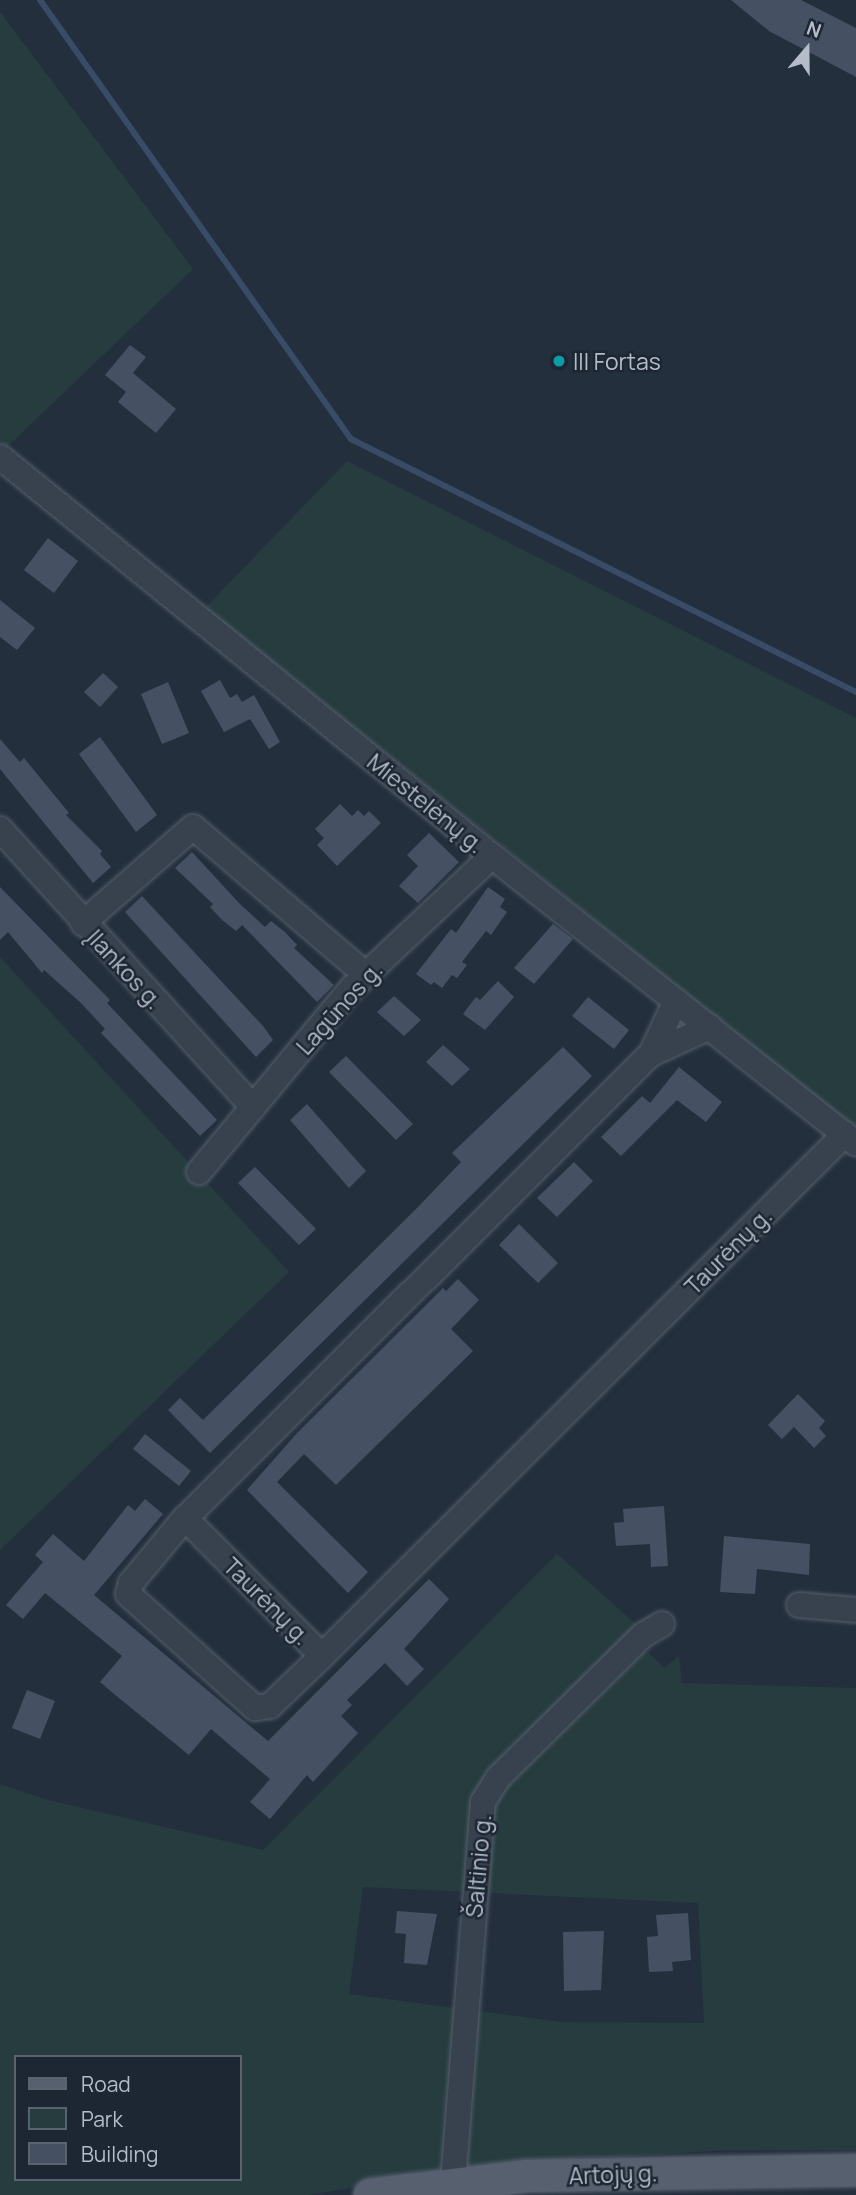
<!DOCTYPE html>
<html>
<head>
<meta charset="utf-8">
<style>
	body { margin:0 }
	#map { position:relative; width:856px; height:2195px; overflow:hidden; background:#242f3e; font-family:Manrope,sans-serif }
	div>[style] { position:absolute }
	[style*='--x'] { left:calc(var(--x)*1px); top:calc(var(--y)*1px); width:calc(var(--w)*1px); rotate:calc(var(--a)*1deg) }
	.green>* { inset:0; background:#263c3f }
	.stream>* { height:6px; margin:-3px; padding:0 3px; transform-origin:3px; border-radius:3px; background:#394c67 }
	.building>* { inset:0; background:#455162 }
	.roads { filter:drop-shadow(0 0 2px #565f6c) drop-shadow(0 0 2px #565f6c) }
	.minor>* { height:24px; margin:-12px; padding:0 12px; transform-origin:12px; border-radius:12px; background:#38414e }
	.major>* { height:32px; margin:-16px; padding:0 16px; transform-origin:16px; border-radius:16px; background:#56606e }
	.dots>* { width:19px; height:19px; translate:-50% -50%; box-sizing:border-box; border:4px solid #1d2633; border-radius:50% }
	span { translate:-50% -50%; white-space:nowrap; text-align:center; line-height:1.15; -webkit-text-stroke:5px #1d2633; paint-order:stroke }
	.poi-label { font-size:23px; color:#b4bcc9 }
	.left { translate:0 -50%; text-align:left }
	.street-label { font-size:23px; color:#b4bcc9 }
	.legend { position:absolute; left:14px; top:2055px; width:228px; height:126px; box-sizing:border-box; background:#1d2633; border:2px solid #59626f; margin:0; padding:9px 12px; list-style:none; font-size:21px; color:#b4bcc9 }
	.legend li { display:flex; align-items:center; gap:14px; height:35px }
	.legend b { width:35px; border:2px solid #59626f }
	.north { position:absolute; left:772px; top:14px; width:70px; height:70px; -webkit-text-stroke:5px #1d2633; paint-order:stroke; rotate:20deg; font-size:19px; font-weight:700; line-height:28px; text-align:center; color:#b4bcc9 }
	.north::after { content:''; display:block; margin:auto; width:24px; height:32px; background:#b4bcc9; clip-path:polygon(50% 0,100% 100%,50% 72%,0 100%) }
</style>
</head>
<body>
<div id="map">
	<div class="green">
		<div style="clip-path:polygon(0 12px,193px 269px,7px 447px,0 442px)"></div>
		<div style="clip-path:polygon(347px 461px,856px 718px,856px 1129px,205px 608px)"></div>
		<div style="clip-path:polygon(0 957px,289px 1272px,0 1550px)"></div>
		<div style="clip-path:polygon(evenodd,557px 1554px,638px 1626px,628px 1633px,664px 1668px,679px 1656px,682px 1683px,856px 1688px,856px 2150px,725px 2150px,504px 2164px,307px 2195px,0 2195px,0 1784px,48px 1800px,263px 1850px,557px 1554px,363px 1887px,698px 1903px,704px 2023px,561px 2022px,349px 1994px,363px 1887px,557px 1554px,16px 2057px,240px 2057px,240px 2179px,16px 2179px,16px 2057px)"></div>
	</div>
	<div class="stream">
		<div style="--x:40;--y:0;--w:538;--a:54.69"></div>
		<div style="--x:351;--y:439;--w:565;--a:26.61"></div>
	</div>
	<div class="building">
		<div style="clip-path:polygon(731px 0,801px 0,856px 28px,856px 77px,769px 31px)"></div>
		<div style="clip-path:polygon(130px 345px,146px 357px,133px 373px,176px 409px,156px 433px,118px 402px,126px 392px,105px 375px)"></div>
		<div style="clip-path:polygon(48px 538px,78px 561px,54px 593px,24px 570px)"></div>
		<div style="clip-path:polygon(0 600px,35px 628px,17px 650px,0 637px)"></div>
		<div style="clip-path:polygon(103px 673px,118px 687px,100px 707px,84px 692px)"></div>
		<div style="clip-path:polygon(220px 680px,230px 698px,237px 694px,242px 702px,254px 695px,280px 742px,269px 749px,250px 719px,224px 732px,201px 691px)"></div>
		<div style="clip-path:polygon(168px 682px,189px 733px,162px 744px,141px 694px)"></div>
		<div style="clip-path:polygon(100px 737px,157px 815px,136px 832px,79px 754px)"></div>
		<div style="clip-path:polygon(0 739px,20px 762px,24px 758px,69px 813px,66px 815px,102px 851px,100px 854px,111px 867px,93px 883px,0 769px)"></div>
		<div style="clip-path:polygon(340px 804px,352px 816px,358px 810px,364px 816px,369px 811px,381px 823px,337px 866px,317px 845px,324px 838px,315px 829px)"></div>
		<div style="clip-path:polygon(429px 833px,459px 862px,418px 903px,399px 886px,418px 866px,407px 855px)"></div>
		<div style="clip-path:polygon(192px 852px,239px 903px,265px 927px,271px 921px,285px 932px,297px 945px,294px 948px,334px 985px,317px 1002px,242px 925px,236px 931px,222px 920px,210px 907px,213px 904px,175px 868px)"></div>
		<div style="clip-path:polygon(0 887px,110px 1000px,107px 1003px,217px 1120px,200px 1136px,101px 1033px,105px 1029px,81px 1003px,44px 970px,42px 973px,8px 932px,0 940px)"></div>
		<div style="clip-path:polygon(488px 887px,505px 899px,500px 907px,507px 912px,491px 935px,486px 931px,462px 962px,467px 965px,457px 978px,452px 975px,442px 988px,434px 982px,431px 985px,416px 974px,451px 929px,456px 933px)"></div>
		<div style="clip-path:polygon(142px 896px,263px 1026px,273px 1040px,256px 1057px,125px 912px)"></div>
		<div style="clip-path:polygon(553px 924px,573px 939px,534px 984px,514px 968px)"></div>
		<div style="clip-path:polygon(498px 981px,514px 997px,485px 1030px,463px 1014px,476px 997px,480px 1000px)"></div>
		<div style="clip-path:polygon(394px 996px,421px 1020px,404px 1036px,377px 1012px)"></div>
		<div style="clip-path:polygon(588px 997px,629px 1030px,614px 1049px,572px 1016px)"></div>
		<div style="clip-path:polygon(443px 1045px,470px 1069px,452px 1086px,426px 1062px)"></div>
		<div style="clip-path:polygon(563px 1047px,592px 1076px,210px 1453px,168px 1410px,180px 1398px,203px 1420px,418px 1207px,461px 1162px,452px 1153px)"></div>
		<div style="clip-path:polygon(346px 1056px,413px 1124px,396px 1140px,329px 1072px)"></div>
		<div style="clip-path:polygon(679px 1067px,722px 1102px,706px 1122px,677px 1100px,621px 1156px,601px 1137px,642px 1096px,650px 1103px)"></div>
		<div style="clip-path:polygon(307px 1104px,366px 1171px,349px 1188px,290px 1120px)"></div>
		<div style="clip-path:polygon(574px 1162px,593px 1181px,557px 1217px,537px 1198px)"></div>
		<div style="clip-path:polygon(255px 1167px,316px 1229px,299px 1245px,238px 1183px)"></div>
		<div style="clip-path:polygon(519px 1224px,558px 1263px,538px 1283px,499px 1245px)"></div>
		<div style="clip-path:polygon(458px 1279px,479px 1300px,451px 1329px,473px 1351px,336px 1485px,304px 1454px,277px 1482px,368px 1572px,348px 1593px,247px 1490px,297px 1433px,443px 1288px,446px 1291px)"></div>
		<div style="clip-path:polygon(798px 1394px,825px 1421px,819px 1428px,826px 1436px,814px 1448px,794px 1427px,782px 1439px,768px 1425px)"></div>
		<div style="clip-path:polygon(145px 1434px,191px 1471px,179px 1486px,133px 1449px)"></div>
		<div style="clip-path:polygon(145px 1499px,163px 1514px,94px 1595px,268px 1741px,429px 1579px,449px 1599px,404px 1649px,424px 1669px,407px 1686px,385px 1663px,347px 1700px,352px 1705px,341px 1716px,358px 1733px,313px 1782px,307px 1775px,270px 1819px,250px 1802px,270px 1779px,211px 1729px,189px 1755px,114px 1694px,100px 1682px,122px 1656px,45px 1593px,23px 1619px,6px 1605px,43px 1562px,35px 1555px,53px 1534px,84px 1561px,128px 1505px,135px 1511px)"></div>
		<div style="clip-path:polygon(664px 1506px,668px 1566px,651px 1567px,650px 1544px,616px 1546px,614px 1523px,624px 1522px,623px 1509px)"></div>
		<div style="clip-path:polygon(724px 1536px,810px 1544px,809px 1575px,757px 1569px,755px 1594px,720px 1592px)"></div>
		<div style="clip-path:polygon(27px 1690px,55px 1701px,40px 1739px,12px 1728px)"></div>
		<div style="clip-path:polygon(397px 1911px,437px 1914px,427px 1965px,404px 1963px,406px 1934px,395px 1933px)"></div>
		<div style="clip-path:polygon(688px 1913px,691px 1960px,672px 1962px,673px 1971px,649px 1972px,647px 1937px,658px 1936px,656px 1915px)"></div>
		<div style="clip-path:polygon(604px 1931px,601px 1990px,564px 1991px,563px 1932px)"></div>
	</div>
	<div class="roads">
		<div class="minor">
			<div style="--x:0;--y:457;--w:633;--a:39.04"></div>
			<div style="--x:492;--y:856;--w:464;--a:38.3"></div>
			<div style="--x:0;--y:829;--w:376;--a:47.7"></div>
			<div style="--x:83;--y:923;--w:146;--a:-41.1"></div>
			<div style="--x:193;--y:827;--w:228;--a:40.5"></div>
			<div style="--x:676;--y:1001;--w:59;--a:115.3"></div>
			<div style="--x:651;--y:1054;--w:65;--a:-24.6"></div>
			<div style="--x:651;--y:1054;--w:658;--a:135.12"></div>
			<div style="--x:185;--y:1518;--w:194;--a:45.2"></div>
			<div style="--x:322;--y:1656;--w:739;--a:-44.95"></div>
			<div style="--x:199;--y:1172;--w:239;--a:-50.3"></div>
			<div style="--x:352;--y:988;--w:192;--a:-43.3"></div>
			<div style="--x:185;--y:1518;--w:85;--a:129.7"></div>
			<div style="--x:131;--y:1583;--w:11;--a:105"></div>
			<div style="--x:128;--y:1594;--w:171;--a:41.9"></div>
			<div style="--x:255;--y:1708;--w:15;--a:-8"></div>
			<div style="--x:270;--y:1706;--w:72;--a:-43.9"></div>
			<div style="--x:799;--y:1605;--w:57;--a:5"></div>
			<div style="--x:453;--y:2183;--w:382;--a:-85.5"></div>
			<div style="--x:483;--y:1802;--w:28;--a:-58"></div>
			<div style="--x:498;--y:1778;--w:204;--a:-44.6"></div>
			<div style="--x:643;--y:1635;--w:22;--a:-30"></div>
		</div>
		<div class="major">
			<div style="--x:370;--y:2195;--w:157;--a:-6.9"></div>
			<div style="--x:526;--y:2176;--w:330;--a:-1"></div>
		</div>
	</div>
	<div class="dots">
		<div style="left:559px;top:361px;background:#0f9aa8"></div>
	</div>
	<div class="poi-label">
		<span class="left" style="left:573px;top:361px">III Fortas</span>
	</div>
	<div class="street-label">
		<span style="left:426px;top:803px;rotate:39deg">Miestelėnų g.</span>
		<span style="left:125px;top:969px;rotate:47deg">Įlankos g.</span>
		<span style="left:339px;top:1008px;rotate:-48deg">Lagūnos g.</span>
		<span style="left:728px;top:1251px;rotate:-45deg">Taurėnų g.</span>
		<span style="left:267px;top:1601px;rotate:45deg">Taurėnų g.</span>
		<span style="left:478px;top:1866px;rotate:-85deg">Šaltinio g.</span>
		<span style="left:613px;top:2174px;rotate:-2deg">Artojų g.</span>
	</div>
	<ul class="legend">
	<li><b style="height:9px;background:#56606e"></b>Road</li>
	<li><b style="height:19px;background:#263c3f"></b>Park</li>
	<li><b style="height:19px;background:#455162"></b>Building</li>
	</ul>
	<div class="north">N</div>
</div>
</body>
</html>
